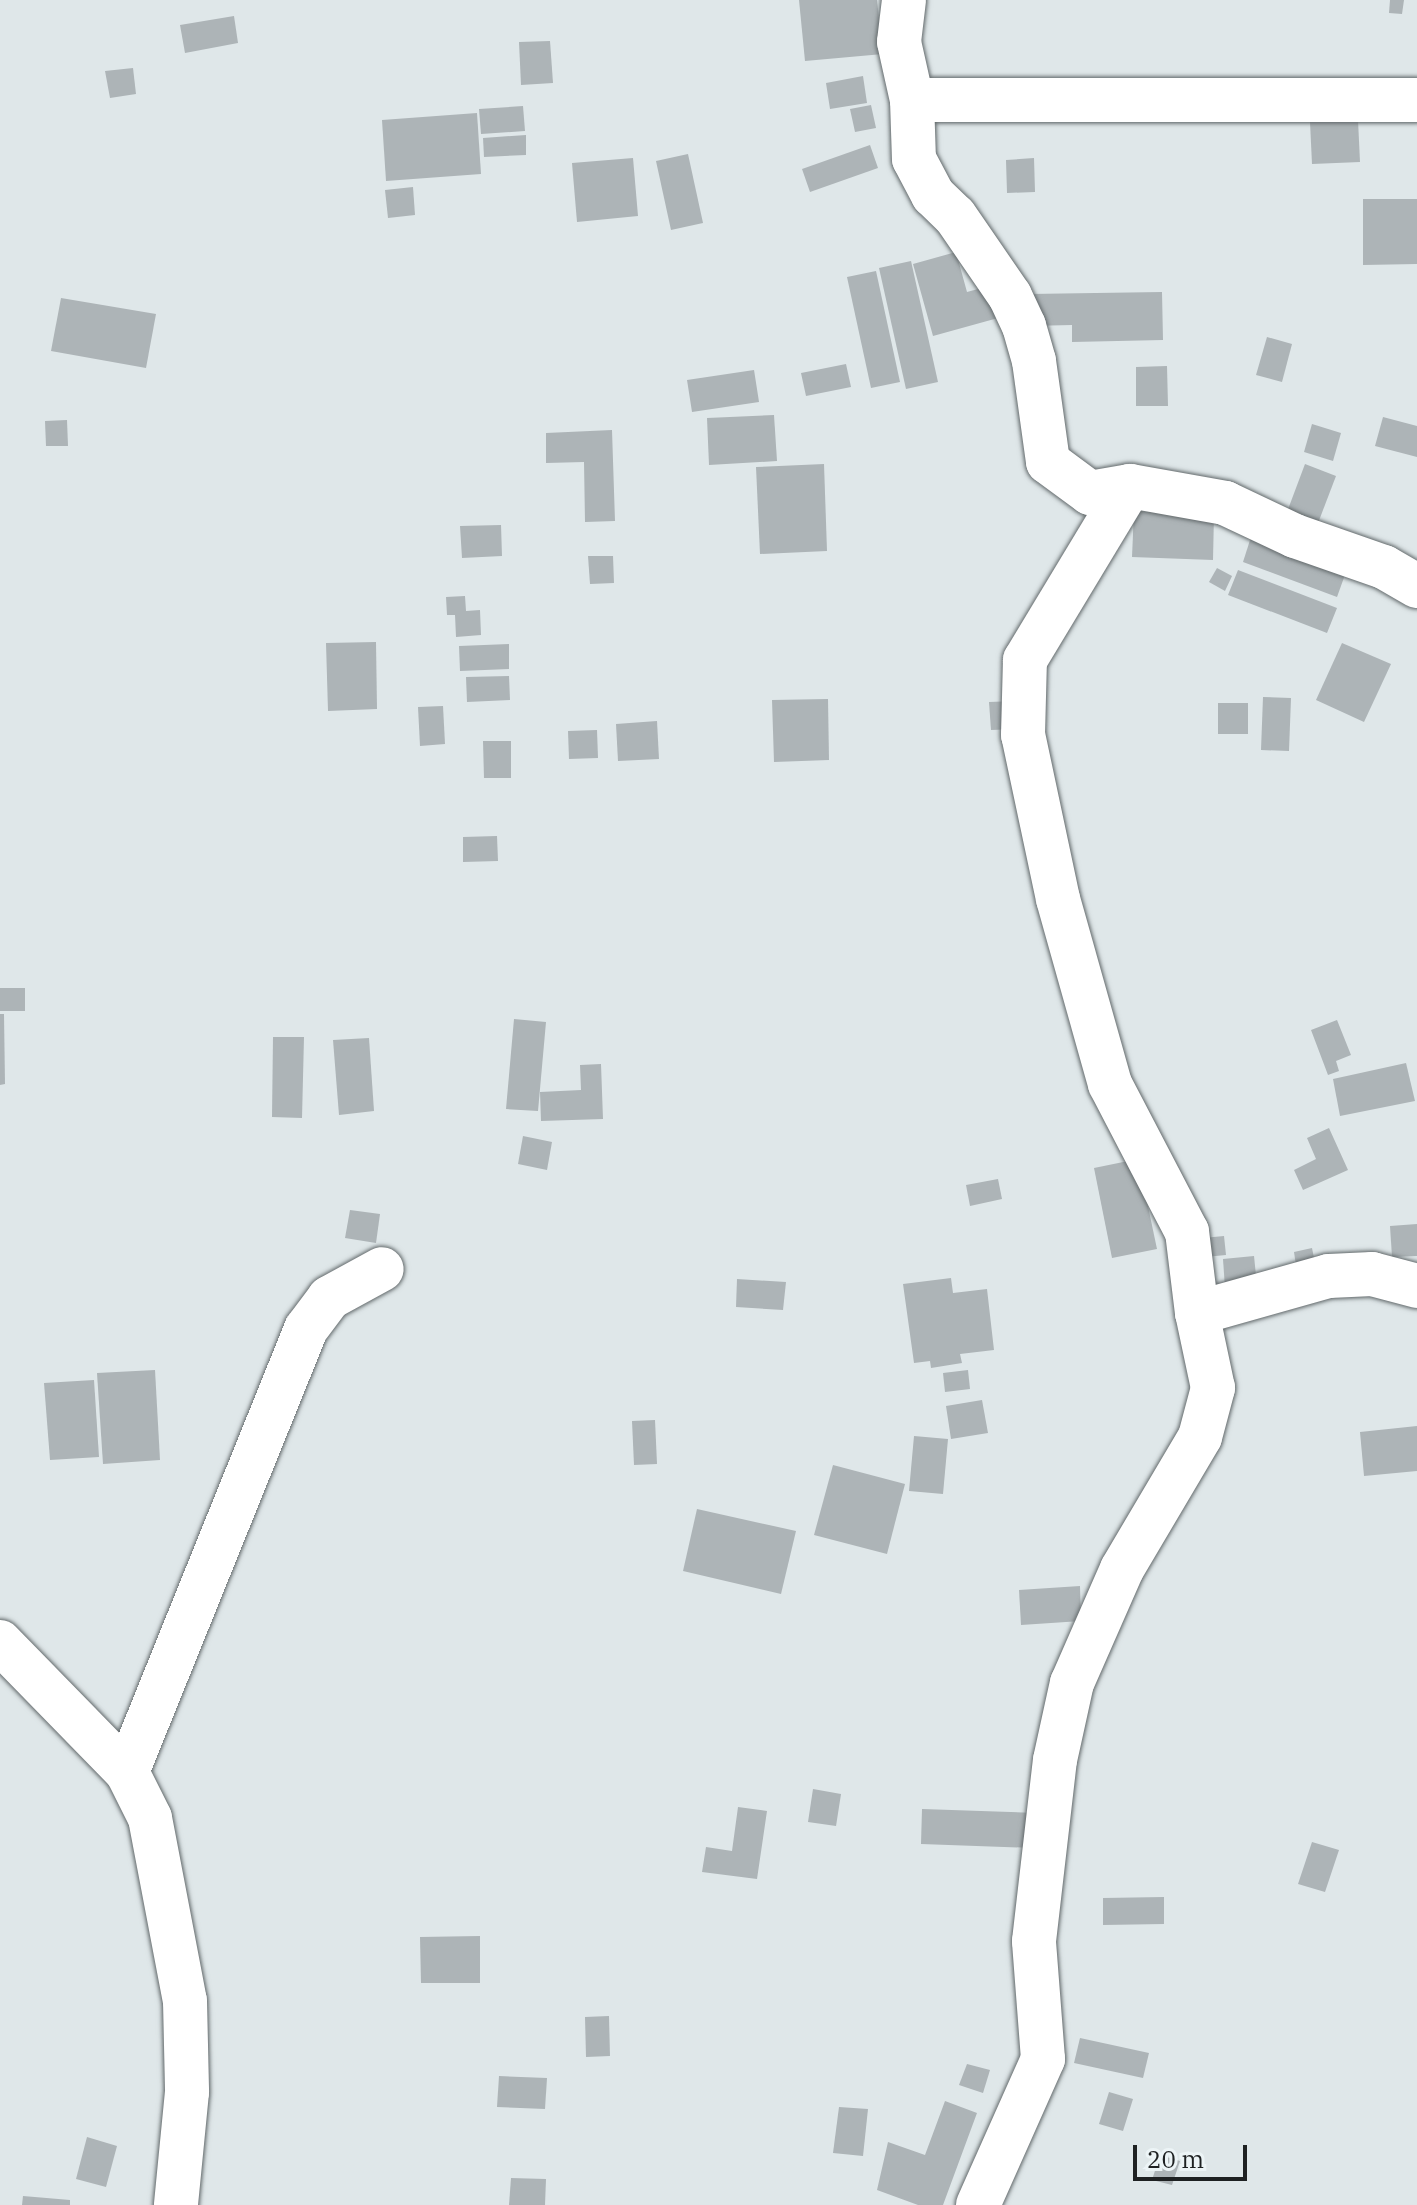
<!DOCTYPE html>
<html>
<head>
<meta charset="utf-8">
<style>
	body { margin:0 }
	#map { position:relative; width:1417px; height:2205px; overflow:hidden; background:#dfe7e9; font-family:"IBM Plex Serif",serif }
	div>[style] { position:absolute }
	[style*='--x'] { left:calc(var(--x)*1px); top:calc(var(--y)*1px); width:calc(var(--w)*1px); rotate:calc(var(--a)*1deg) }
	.building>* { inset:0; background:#adb4b7 }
	.roads { filter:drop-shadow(0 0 2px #62696b) drop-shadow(0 0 2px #62696b) }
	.minor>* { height:44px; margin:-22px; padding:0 22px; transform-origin:22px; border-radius:22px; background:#fff }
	span { translate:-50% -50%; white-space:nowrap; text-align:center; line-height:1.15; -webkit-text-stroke:7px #ecf4f6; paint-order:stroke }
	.scale { position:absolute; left:1133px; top:2145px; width:114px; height:36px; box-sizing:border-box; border:4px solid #1e2122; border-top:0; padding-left:10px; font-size:24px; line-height:28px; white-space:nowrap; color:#1e2122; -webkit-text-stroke:6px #ecf4f6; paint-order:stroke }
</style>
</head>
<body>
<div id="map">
	<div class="building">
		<div style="clip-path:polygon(799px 0,877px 0,883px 54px,805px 61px)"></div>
		<div style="clip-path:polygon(1390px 0,1404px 0,1402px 14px,1389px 13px)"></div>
		<div style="clip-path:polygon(234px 16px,238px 43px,185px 53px,180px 25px)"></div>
		<div style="clip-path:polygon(550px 41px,553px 83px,521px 85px,519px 42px)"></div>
		<div style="clip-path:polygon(133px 68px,136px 94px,110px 98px,105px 71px)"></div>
		<div style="clip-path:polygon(863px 76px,867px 103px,830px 109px,826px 83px)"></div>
		<div style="clip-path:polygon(871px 105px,876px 128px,855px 132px,850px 109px)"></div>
		<div style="clip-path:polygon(523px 106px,525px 131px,481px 134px,479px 109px)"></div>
		<div style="clip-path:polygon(477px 113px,481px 174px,386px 181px,382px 120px)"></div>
		<div style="clip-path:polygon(1358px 120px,1360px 162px,1312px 164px,1310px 122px)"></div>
		<div style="clip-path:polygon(526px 135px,526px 155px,484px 157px,483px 138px)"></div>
		<div style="clip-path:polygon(870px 145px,878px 168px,810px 192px,802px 169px)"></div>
		<div style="clip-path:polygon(688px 154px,703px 223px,671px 230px,656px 161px)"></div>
		<div style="clip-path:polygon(633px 158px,638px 216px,577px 222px,572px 163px)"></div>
		<div style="clip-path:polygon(1034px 158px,1035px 192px,1007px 193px,1006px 160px)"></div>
		<div style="clip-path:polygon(413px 187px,415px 215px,388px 218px,385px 190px)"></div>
		<div style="clip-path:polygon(1363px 199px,1417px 199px,1417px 264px,1363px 265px)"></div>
		<div style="clip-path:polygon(956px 252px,967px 292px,989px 286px,998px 318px,933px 336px,913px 264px)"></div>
		<div style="clip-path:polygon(911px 261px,938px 382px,906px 389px,879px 268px)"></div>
		<div style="clip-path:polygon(876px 271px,900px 382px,871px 388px,847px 277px)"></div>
		<div style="clip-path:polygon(1162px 292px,1163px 340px,1072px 342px,1072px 325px,1029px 326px,1029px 294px)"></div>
		<div style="clip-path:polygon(61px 298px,156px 314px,146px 368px,51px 351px)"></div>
		<div style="clip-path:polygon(1267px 337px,1292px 344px,1282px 382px,1256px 375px)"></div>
		<div style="clip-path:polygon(846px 364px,851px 387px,806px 396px,801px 373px)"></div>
		<div style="clip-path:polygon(1167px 366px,1168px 406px,1136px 406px,1136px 367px)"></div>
		<div style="clip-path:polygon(754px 370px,759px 402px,692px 412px,687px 380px)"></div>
		<div style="clip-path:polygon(774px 415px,777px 461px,709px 465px,707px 418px)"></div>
		<div style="clip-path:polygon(1383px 417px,1417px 426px,1417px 457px,1375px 446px)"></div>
		<div style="clip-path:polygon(67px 420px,68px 446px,46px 446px,45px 421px)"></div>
		<div style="clip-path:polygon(1312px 424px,1341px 433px,1333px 461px,1304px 452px)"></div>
		<div style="clip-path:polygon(612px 430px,615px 521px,585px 522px,584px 462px,546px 463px,546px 433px)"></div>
		<div style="clip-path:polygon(824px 464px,827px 551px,760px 554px,756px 467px)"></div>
		<div style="clip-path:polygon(1305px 464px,1336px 476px,1315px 531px,1284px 520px)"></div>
		<div style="clip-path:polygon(1134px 511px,1214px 514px,1213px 560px,1132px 557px)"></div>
		<div style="clip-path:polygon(501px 525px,502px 556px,462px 558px,460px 526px)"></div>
		<div style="clip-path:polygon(1251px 537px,1346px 572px,1337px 597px,1243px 562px)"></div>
		<div style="clip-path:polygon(588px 556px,613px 556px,614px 583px,590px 584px)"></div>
		<div style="clip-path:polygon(1217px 568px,1232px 576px,1225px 591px,1209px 582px)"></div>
		<div style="clip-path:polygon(1238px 570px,1337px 608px,1327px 633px,1228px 595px)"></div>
		<div style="clip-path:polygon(465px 596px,466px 611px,480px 610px,481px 635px,456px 637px,455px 615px,447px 615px,446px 597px)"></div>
		<div style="clip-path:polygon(376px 642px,377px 709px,328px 711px,326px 643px)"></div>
		<div style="clip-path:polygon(1342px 643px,1391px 664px,1364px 722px,1316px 700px)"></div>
		<div style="clip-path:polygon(509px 644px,509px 669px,460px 671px,459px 646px)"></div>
		<div style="clip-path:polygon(509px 676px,510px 700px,467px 702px,466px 677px)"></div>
		<div style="clip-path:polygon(1263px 697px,1291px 698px,1289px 751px,1261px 750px)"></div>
		<div style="clip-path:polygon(828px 699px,829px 760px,774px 762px,772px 700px)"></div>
		<div style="clip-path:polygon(1016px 701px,1018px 729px,991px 730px,989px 702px)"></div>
		<div style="clip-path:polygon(1218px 703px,1248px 703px,1248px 734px,1218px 734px)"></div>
		<div style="clip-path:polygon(443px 706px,445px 744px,420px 746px,418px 707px)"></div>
		<div style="clip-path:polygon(657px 721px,659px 759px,618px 761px,616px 724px)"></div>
		<div style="clip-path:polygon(597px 730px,598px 758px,569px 759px,568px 731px)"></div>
		<div style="clip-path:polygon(483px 741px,511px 741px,511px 778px,484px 778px)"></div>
		<div style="clip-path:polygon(497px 836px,498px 861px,463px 862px,463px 837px)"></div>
		<div style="clip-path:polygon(0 988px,25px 988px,25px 1011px,0 1011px)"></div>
		<div style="clip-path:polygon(0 1014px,4px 1014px,5px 1084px,0 1085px)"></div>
		<div style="clip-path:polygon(514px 1019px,546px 1022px,538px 1111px,506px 1109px)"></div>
		<div style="clip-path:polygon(1337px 1020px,1351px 1055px,1336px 1061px,1339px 1071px,1328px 1075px,1311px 1030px)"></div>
		<div style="clip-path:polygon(273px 1037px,304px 1037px,302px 1118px,272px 1117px)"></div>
		<div style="clip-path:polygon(369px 1038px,374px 1111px,339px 1115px,333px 1040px)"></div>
		<div style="clip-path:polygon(1406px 1063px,1415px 1101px,1340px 1116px,1333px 1079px)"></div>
		<div style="clip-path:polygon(601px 1064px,603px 1119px,541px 1121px,540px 1092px,581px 1090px,580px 1065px)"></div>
		<div style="clip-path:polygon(1329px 1128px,1348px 1170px,1303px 1190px,1294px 1170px,1316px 1159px,1307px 1138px)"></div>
		<div style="clip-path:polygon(523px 1136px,552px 1142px,547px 1170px,518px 1164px)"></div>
		<div style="clip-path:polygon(1138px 1159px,1157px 1249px,1112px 1258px,1094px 1168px)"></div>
		<div style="clip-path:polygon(998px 1179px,1002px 1199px,970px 1206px,966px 1185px)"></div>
		<div style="clip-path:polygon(350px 1210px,380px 1214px,376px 1243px,345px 1238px)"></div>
		<div style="clip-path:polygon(1417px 1224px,1417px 1256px,1392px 1257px,1390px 1226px)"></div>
		<div style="clip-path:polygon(1224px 1236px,1226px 1255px,1205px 1257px,1203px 1238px)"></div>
		<div style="clip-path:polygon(1312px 1248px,1316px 1268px,1297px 1272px,1294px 1252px)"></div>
		<div style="clip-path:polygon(1254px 1256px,1257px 1285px,1225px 1288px,1223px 1259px)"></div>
		<div style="clip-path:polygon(951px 1278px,953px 1293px,987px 1289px,994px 1350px,960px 1354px,962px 1363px,931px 1368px,930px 1361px,914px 1363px,903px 1284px)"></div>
		<div style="clip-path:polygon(737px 1279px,786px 1282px,783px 1310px,736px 1307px)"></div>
		<div style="clip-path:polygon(155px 1370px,160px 1460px,103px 1464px,97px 1373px)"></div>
		<div style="clip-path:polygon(968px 1370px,970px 1389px,945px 1392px,943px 1373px)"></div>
		<div style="clip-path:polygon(94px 1380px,99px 1457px,50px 1460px,44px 1383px)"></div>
		<div style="clip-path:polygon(982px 1400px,988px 1433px,951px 1439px,946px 1406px)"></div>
		<div style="clip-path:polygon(655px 1420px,657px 1464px,634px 1465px,632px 1421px)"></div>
		<div style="clip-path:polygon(1417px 1426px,1417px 1471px,1364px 1476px,1360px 1432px)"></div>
		<div style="clip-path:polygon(914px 1436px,948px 1439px,943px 1494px,909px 1491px)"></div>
		<div style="clip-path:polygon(833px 1465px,905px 1484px,887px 1554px,814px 1535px)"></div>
		<div style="clip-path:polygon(697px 1509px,796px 1531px,781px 1594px,683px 1571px)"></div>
		<div style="clip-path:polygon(1080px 1586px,1081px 1621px,1021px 1625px,1019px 1590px)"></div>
		<div style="clip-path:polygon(813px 1789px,841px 1794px,836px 1826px,808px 1822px)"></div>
		<div style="clip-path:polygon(738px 1807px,767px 1811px,757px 1879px,702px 1872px,706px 1847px,732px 1851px)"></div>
		<div style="clip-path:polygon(922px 1809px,1037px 1813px,1035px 1848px,921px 1844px)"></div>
		<div style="clip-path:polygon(1312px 1842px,1339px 1850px,1325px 1892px,1298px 1884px)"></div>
		<div style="clip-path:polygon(1164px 1897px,1164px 1924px,1103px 1925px,1103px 1898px)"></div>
		<div style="clip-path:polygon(480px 1936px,480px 1983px,421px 1983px,420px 1937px)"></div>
		<div style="clip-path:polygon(609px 2016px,610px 2056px,586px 2057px,585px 2017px)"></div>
		<div style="clip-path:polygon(1080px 2038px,1149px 2053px,1143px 2078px,1074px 2063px)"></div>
		<div style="clip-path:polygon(967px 2064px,990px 2070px,983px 2093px,959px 2085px)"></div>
		<div style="clip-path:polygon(499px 2076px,547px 2078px,545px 2109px,497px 2107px)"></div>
		<div style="clip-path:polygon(1109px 2092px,1133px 2099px,1123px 2131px,1099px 2124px)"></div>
		<div style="clip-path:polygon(945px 2101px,977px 2113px,943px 2205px,918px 2205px,877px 2190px,888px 2142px,925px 2155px)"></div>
		<div style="clip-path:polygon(839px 2107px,868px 2109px,863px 2156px,833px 2153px)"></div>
		<div style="clip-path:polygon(87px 2137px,117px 2146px,106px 2187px,76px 2179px)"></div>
		<div style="clip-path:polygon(1160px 2155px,1180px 2161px,1172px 2185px,1152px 2180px)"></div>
		<div style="clip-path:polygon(511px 2178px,546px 2179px,545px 2205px,509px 2205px)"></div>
		<div style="clip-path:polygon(23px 2196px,70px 2200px,70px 2205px,22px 2205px)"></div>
	</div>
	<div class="roads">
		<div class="minor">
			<div style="--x:904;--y:0;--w:42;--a:96.8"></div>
			<div style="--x:899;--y:42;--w:59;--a:77.4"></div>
			<div style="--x:912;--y:100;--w:59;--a:88.1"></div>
			<div style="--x:914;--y:159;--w:41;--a:62.2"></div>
			<div style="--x:933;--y:195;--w:30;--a:44"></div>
			<div style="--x:955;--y:216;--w:97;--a:55.5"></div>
			<div style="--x:1010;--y:296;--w:33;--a:65"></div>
			<div style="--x:1024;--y:326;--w:36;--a:74"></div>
			<div style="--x:1034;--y:361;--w:102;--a:82.1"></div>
			<div style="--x:1048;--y:462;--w:52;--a:36.4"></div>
			<div style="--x:1090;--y:493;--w:41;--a:-9.9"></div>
			<div style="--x:1130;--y:486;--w:97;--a:10.1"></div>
			<div style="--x:1225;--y:503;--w:77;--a:25.2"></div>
			<div style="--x:1295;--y:536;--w:94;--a:19.2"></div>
			<div style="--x:1384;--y:567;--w:38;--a:30"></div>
			<div style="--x:912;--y:100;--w:505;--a:0"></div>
			<div style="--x:1197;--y:1313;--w:137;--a:-15.7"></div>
			<div style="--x:1329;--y:1276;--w:43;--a:-2.7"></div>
			<div style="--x:1372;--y:1274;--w:47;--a:14.9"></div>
			<div style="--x:0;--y:1642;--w:182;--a:45.7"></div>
			<div style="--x:127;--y:1772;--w:51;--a:63.4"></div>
			<div style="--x:150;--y:1818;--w:186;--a:79.2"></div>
			<div style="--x:185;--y:2001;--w:91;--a:88.7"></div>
			<div style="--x:187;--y:2092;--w:114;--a:95.6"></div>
			<div style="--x:127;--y:1772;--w:478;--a:-68"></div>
			<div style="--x:306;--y:1329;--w:39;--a:-53"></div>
			<div style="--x:329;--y:1298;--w:60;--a:-28.7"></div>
			<div style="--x:978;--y:2205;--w:160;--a:-66"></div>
			<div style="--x:1043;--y:2059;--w:118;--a:-94.4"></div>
			<div style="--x:1034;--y:1941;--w:182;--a:-83.4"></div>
			<div style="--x:1055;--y:1760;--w:79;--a:-77.6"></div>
			<div style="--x:1072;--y:1683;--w:124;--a:-66.3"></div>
			<div style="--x:1122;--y:1569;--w:153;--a:-59.4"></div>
			<div style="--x:1200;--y:1437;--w:51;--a:-75.1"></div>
			<div style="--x:1213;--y:1388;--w:77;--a:-102"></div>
			<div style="--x:1197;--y:1313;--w:82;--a:-97"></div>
			<div style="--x:1187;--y:1232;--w:167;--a:-117.5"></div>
			<div style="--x:1110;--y:1084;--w:192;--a:-105.7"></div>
			<div style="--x:1058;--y:899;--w:168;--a:-102"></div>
			<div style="--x:1023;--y:735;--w:75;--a:-88.5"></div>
			<div style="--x:1025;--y:660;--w:203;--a:-58.9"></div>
		</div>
	</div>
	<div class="scale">20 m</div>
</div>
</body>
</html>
